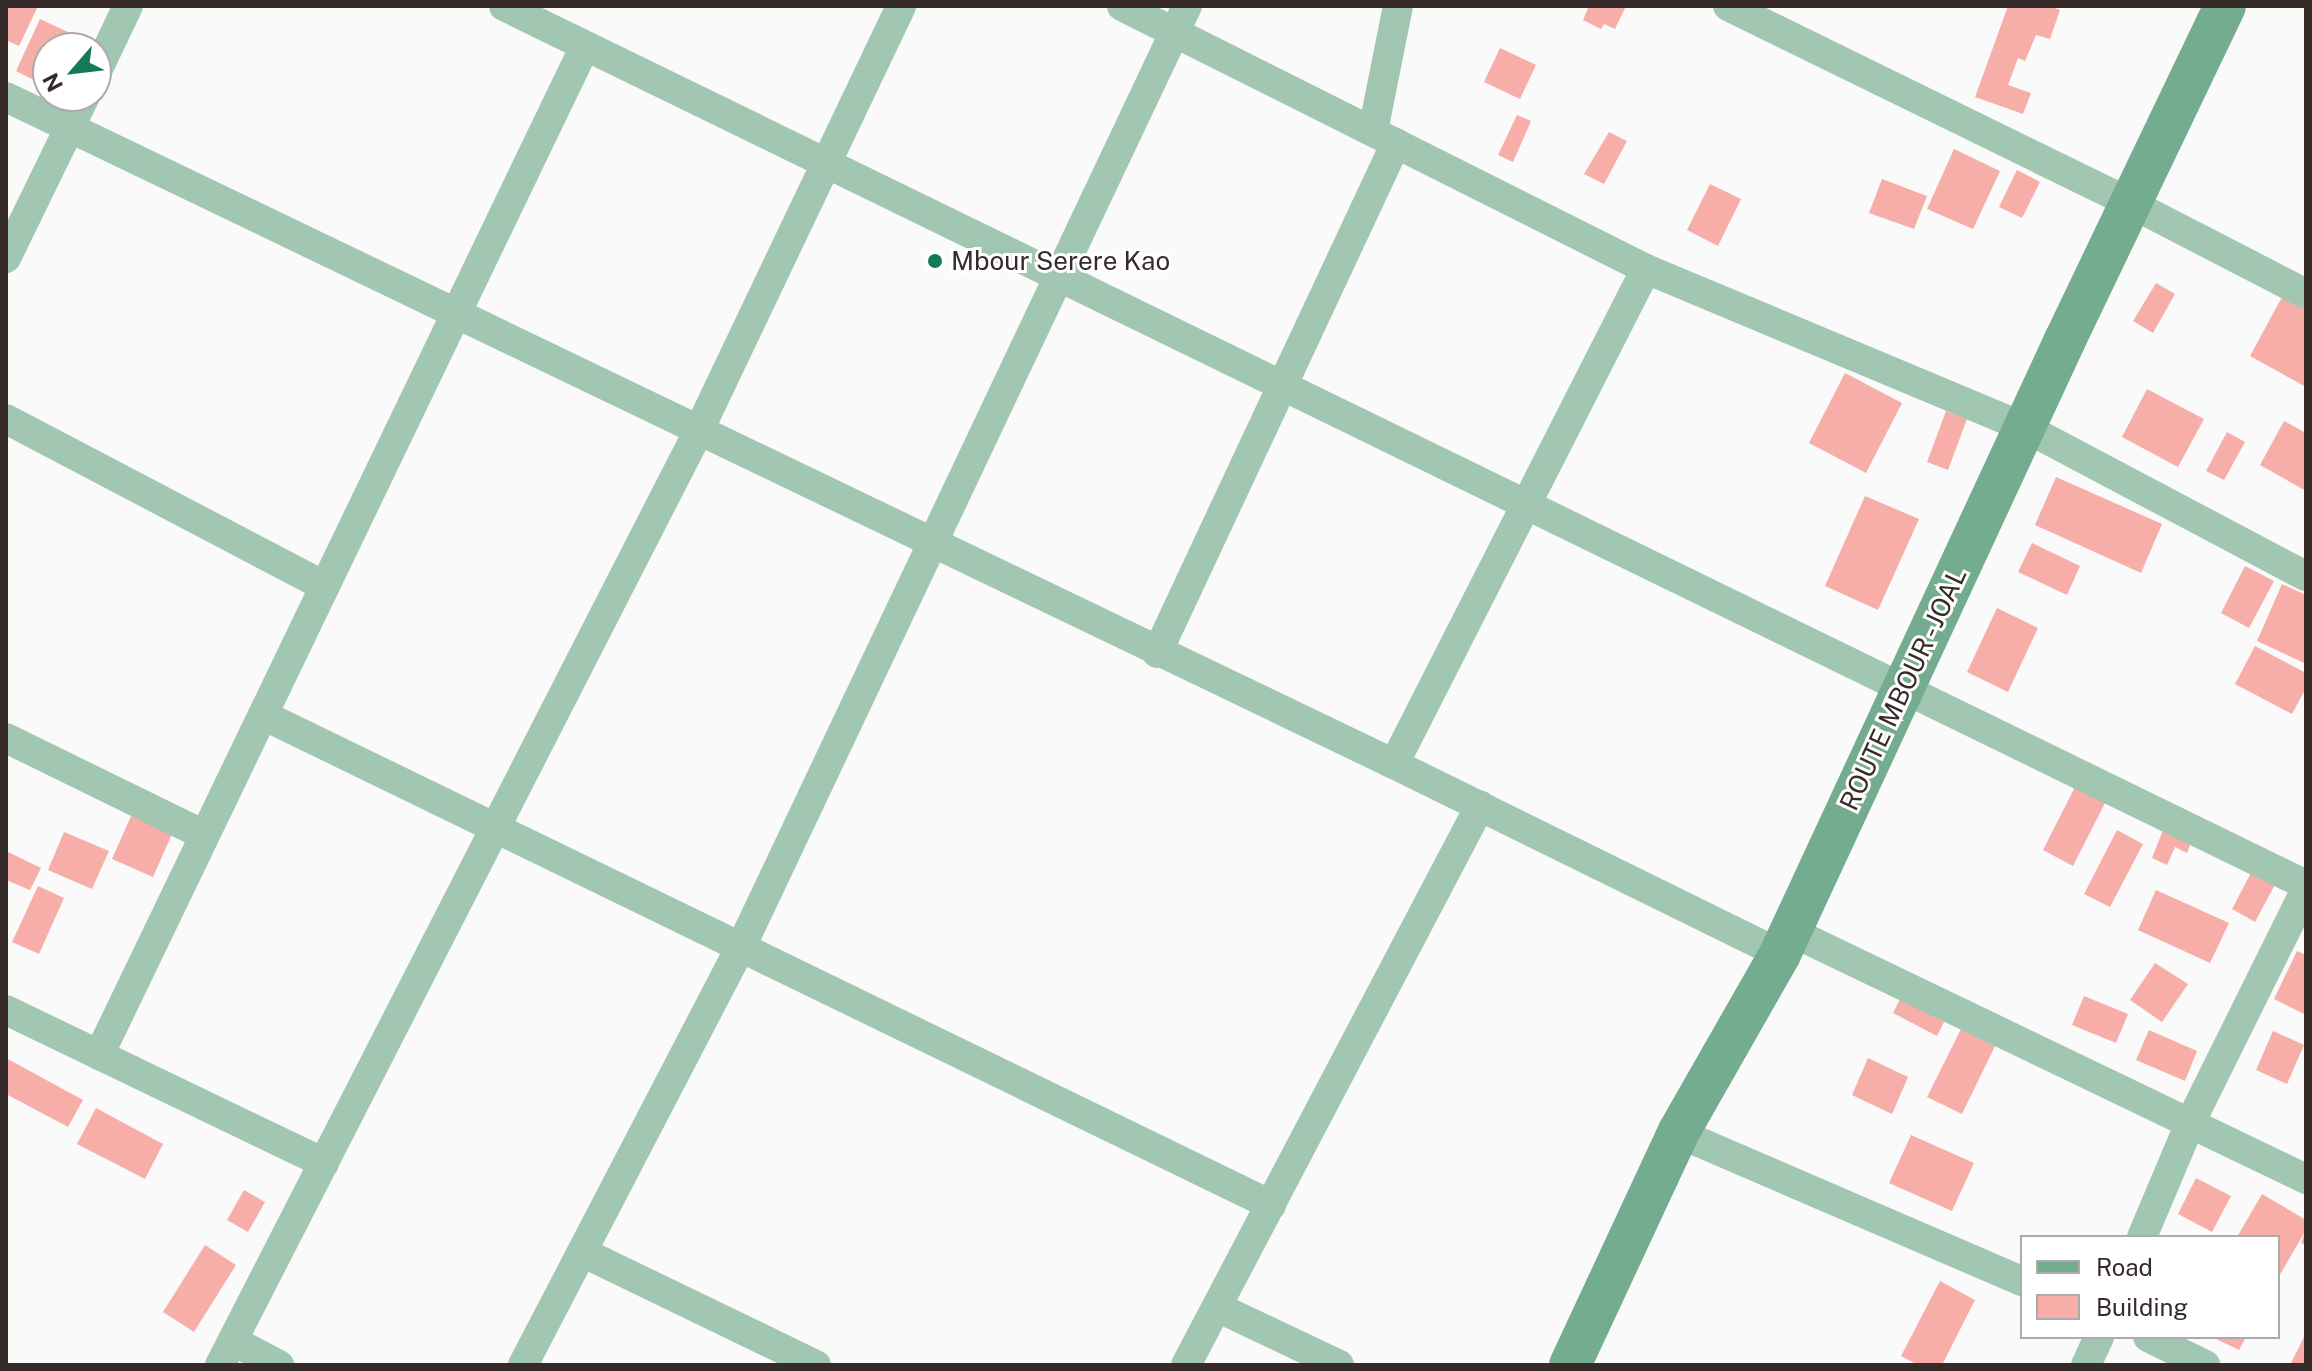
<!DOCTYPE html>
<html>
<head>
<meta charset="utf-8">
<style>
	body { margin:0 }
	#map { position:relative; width:2312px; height:1371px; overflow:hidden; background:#fafafa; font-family:"Public Sans",sans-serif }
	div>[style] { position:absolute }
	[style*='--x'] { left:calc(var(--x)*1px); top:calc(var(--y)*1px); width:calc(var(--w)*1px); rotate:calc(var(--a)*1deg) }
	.building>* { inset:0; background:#f7aea8 }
	.street>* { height:30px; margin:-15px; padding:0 15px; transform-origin:15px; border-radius:15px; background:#a1c6b2 }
	.secondary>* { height:42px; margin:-21px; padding:0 21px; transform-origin:21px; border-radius:21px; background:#73ac8f }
	.dots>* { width:22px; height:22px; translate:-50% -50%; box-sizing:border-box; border:4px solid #fff; border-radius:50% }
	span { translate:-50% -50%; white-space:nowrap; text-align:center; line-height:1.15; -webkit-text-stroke:6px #fff; paint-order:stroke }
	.poi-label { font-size:26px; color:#372b2a }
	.left { translate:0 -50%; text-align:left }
	.street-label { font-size:26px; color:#372b2a }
	.frame { position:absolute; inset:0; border:8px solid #372b2a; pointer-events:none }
	.legend { position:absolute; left:2020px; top:1235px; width:260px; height:104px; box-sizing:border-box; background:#fff; border:2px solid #afaaaa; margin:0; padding:10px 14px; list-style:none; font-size:24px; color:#372b2a }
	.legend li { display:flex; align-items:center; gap:16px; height:40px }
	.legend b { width:40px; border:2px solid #afaaaa }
	.north { position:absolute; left:32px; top:32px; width:80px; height:80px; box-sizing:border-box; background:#fff; border:2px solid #afaaaa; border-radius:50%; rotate:242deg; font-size:22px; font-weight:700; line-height:32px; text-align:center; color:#372b2a }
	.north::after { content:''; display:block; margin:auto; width:28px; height:36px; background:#147a53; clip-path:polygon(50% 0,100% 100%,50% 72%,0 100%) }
</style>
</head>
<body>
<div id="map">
	<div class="building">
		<div style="clip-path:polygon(6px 6px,38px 6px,19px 46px,6px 40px)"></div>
		<div style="clip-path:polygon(1589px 6px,1626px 6px,1615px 29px,1604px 24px,1601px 29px,1583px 20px)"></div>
		<div style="clip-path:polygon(2008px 6px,2049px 6px,2060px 10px,2050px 39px,2036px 35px,2025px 61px,2018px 58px,2008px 85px,2031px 93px,2023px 114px,1975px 97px)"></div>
		<div style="clip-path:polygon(40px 19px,81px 38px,76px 48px,48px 48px,48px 87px,16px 71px)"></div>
		<div style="clip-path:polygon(1500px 48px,1536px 65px,1520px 99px,1484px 82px)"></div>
		<div style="clip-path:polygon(1517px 115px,1531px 121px,1513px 162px,1498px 155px)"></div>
		<div style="clip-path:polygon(1609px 132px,1627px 141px,1604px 184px,1584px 174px)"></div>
		<div style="clip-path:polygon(1954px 149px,2000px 171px,1973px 229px,1927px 209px)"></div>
		<div style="clip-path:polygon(2017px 170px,2040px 182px,2022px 218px,1999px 207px)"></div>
		<div style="clip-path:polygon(1882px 179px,1927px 196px,1914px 229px,1869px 213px)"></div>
		<div style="clip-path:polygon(1710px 184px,1741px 199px,1718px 246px,1687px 230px)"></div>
		<div style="clip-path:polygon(2156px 283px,2175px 294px,2153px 333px,2133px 321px)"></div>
		<div style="clip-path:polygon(2282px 297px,2306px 310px,2306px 387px,2250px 356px)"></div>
		<div style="clip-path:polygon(1845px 373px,1902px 403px,1866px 473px,1809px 443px)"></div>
		<div style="clip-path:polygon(2147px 389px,2204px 419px,2178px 467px,2122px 437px)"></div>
		<div style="clip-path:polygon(1946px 411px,1967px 419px,1948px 470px,1927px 462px)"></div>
		<div style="clip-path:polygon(2284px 421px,2306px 433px,2306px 491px,2260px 465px)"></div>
		<div style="clip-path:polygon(2227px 432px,2245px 442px,2224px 480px,2206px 471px)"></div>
		<div style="clip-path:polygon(2056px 477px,2162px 524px,2141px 573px,2035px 525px)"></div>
		<div style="clip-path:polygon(1865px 496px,1919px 519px,1878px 610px,1825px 586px)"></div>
		<div style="clip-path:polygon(2032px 543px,2080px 566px,2067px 595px,2018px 572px)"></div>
		<div style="clip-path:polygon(2245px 566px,2274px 581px,2249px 628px,2221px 613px)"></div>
		<div style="clip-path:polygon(2282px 584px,2306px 595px,2306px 664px,2257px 641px)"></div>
		<div style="clip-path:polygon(1997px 608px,2038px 628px,2008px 692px,1967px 672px)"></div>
		<div style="clip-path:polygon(2255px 646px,2306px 673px,2306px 688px,2292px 714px,2235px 684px)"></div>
		<div style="clip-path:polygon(2076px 785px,2106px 801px,2073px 866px,2043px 850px)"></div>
		<div style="clip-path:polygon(131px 816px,172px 834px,153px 877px,112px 859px)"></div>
		<div style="clip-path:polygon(2165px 825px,2193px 837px,2187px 853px,2175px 847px,2167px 865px,2152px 858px)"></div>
		<div style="clip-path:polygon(2117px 830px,2143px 844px,2110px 907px,2084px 894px)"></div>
		<div style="clip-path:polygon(64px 832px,109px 851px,92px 889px,48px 870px)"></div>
		<div style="clip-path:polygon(6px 851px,41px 868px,30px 890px,6px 880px)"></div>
		<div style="clip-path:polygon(2253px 869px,2277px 881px,2255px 922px,2232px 909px)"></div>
		<div style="clip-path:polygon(38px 886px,64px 898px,39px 954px,12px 942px)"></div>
		<div style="clip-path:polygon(2156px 890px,2229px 923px,2210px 963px,2138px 930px)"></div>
		<div style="clip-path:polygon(2297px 951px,2306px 955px,2306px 1015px,2274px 999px)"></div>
		<div style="clip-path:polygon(2155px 963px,2188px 984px,2162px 1022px,2130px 1000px)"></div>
		<div style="clip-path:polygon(2084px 996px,2128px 1014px,2116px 1043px,2072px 1025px)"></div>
		<div style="clip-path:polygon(1901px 997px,1945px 1020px,1937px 1036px,1893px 1013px)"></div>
		<div style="clip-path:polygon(1962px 1027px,1996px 1044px,1962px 1114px,1927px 1097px)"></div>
		<div style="clip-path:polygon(2149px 1030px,2197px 1051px,2185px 1081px,2136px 1060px)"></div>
		<div style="clip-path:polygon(2273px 1031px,2304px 1045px,2287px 1084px,2256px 1070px)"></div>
		<div style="clip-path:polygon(6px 1058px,83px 1100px,68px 1127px,6px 1094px)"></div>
		<div style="clip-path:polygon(1868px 1058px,1908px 1077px,1892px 1114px,1852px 1095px)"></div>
		<div style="clip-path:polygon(96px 1108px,163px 1144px,145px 1179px,77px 1144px)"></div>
		<div style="clip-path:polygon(1911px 1135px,1974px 1163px,1952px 1211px,1889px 1183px)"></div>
		<div style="clip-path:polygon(2196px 1178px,2231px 1196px,2212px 1232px,2178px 1214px)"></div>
		<div style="clip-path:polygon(244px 1190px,265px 1202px,248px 1232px,227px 1220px)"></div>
		<div style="clip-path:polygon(2262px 1194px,2306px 1220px,2306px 1245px,2301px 1243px,2306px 1230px,2278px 1278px,2278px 1237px,2237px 1237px)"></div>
		<div style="clip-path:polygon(205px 1245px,236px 1265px,194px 1332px,163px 1312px)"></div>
		<div style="clip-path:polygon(1940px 1281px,1975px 1300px,1942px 1365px,1918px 1365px,1901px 1356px)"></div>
		<div style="clip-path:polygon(2306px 1333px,2306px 1365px,2290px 1365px)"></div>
		<div style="clip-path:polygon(2212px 1337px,2246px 1337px,2239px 1350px)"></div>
	</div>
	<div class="street">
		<div style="--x:504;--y:6;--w:2005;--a:26"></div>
		<div style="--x:1122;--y:6;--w:586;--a:26.65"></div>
		<div style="--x:1646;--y:269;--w:410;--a:22.7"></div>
		<div style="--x:2024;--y:427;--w:319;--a:27.9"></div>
		<div style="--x:1728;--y:6;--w:448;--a:26.1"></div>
		<div style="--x:2130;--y:203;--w:198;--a:27.3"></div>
		<div style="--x:96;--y:73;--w:74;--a:-64.5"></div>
		<div style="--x:6;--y:97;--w:1540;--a:25.67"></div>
		<div style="--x:1394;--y:764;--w:430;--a:26.2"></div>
		<div style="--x:1373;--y:131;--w:127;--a:-78.7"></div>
		<div style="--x:6;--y:258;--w:180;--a:-64"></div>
		<div style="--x:6;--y:419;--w:359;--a:27.7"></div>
		<div style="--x:1157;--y:653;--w:563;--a:-64.89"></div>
		<div style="--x:263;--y:715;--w:1121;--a:25.92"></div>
		<div style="--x:6;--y:738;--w:220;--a:26.1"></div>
		<div style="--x:1394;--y:764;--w:555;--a:-63.02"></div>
		<div style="--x:1790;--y:931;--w:573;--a:25.67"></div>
		<div style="--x:6;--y:1010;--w:353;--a:25.7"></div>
		<div style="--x:99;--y:1055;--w:1120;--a:-64.28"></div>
		<div style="--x:1678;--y:1133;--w:374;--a:23.3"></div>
		<div style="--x:2142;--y:1237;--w:126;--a:-67.1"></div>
		<div style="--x:2191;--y:1121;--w:259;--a:-63.6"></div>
		<div style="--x:582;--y:1252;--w:260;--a:25.8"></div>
		<div style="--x:1217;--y:1307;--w:135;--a:25.4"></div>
		<div style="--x:2148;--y:1337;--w:64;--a:26.2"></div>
		<div style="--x:233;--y:1341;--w:52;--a:27.6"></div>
		<div style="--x:220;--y:1365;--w:1048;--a:-62.87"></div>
		<div style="--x:698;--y:432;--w:472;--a:-64.5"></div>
		<div style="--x:523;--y:1365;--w:471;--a:-62.5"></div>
		<div style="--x:741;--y:947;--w:1041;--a:-64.64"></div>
		<div style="--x:1186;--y:1365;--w:632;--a:-62.26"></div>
		<div style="--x:2086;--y:1365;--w:31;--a:-65"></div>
	</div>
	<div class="secondary">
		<div style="--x:1570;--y:1365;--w:256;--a:-65"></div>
		<div style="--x:1678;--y:1133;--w:206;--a:-60.3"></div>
		<div style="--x:1780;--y:954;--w:677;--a:-65.1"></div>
		<div style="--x:2065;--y:340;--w:370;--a:-64.4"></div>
	</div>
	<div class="dots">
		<div style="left:935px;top:261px;background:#147a53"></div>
	</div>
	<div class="poi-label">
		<span class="left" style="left:951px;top:261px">Mbour Serere Kao</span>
	</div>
	<div class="street-label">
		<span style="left:1903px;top:689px;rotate:-65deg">ROUTE MBOUR - JOAL</span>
	</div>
	<div class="frame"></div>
	<ul class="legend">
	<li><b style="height:10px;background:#73ac8f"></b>Road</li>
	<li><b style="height:22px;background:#f7aea8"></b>Building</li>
	</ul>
	<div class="north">N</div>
</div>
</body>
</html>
